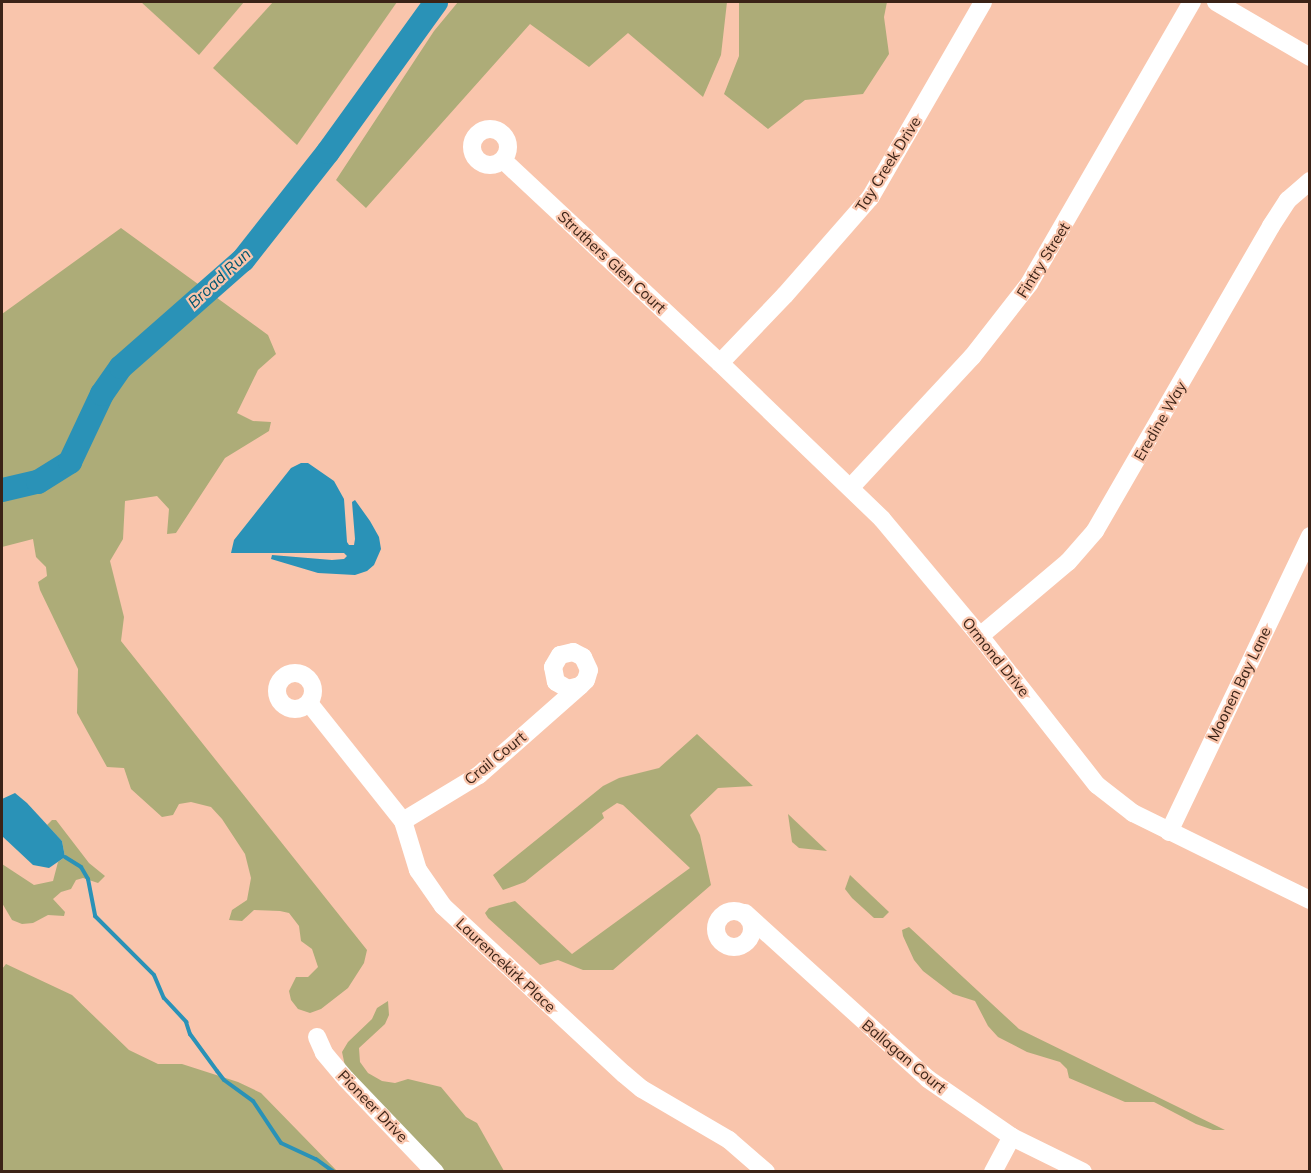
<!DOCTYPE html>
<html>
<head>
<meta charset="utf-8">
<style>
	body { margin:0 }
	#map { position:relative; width:1311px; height:1173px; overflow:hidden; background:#f9c5ac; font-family:Mulish,sans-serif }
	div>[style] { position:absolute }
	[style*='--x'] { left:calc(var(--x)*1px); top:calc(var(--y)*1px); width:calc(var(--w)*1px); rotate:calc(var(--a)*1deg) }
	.green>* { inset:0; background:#adac78 }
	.water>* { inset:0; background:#2a92b7 }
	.stream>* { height:4px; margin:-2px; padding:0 2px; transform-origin:2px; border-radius:2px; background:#2a92b7 }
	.river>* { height:24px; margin:-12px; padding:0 12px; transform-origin:12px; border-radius:12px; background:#2a92b7 }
	.minor>* { height:18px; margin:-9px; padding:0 9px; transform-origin:9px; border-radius:9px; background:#fff }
	.minor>.ring { margin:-9px; padding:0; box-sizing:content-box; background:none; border:18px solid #fff; border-radius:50% }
	span { translate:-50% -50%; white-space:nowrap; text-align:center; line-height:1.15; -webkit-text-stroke:4.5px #f9c5ac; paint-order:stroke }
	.street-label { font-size:15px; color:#3b2317 }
	.water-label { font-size:16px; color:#00556f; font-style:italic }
	.frame { position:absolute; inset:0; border:3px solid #3b2317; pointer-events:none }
</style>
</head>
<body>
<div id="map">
	<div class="green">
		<div style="clip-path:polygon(141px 2px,244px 2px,199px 55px)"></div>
		<div style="clip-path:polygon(273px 2px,397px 2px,297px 145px,213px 68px)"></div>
		<div style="clip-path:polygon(458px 2px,727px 2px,721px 55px,703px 97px,628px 33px,589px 67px,530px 24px,366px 208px,336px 180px,434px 31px)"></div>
		<div style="clip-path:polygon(739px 2px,887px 2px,884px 17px,889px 54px,863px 94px,805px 100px,768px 129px,724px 94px,739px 56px)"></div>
		<div style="clip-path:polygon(121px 228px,268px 335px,276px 354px,258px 370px,237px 413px,253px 421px,271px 422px,269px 431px,225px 458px,176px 533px,167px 534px,169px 509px,157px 496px,125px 501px,123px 539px,110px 561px,124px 617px,121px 641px,367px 950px,364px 963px,348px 988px,321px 1009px,310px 1013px,298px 1009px,291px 1000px,289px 991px,296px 977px,308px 977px,318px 967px,312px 949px,301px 941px,299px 926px,289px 913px,280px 911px,254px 910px,242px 921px,229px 920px,232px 910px,247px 900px,251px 878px,245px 854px,222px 819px,211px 807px,191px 802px,179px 804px,173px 815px,162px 817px,131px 789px,124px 768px,107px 767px,77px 713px,78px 669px,40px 590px,38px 582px,47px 576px,46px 567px,36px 557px,33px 539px,2px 547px,2px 314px)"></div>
		<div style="clip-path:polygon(697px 734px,753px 786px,718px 788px,690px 815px,700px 835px,711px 885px,613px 970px,583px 970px,558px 960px,540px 965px,488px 918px,485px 913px,489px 908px,515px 901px,572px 954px,690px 868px,623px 805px,617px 803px,602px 813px,604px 818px,592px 828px,525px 882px,503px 890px,493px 875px,603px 786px,619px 778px,659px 768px)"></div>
		<div style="clip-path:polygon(788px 814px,827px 851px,799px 848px,792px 842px)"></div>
		<div style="clip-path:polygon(52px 820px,56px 820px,89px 863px,105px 876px,98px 883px,83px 878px,76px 880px,71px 889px,61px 892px,53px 899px,65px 912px,64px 916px,48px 915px,33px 923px,22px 924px,12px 920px,2px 903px,2px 864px,34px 885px,53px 881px,58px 862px,65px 857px,62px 841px,47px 825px)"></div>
		<div style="clip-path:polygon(850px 875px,889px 912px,883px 918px,874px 918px,852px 898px,845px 889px)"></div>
		<div style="clip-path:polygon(909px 927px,1019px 1029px,1225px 1130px,1213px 1130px,1196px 1124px,1154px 1102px,1125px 1102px,1069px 1078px,1067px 1069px,1060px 1062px,1027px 1052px,998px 1037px,988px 1026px,975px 1001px,953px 994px,923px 971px,914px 960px,903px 936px,902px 930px)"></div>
		<div style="clip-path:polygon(6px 964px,72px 995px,129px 1050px,158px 1064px,182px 1064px,238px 1082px,261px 1093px,337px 1171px,2px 1171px,2px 969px)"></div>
		<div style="clip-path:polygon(388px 1001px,389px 1015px,385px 1024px,359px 1048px,360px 1062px,368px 1073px,382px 1081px,395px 1083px,408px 1079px,441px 1087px,466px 1117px,477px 1123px,504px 1171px,445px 1171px,345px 1066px,342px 1052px,348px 1042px,372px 1019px,377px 1008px)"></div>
	</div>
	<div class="water">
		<div style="clip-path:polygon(301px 463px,308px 463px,334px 481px,344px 499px,347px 542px,349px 545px,354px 545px,355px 539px,352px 502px,355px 500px,370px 521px,379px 537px,381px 549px,374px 565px,367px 571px,355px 575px,318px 573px,271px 559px,272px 555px,332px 560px,344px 559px,347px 556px,344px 553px,231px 553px,234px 540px,291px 468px)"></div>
		<div style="clip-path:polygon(15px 793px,27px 803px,62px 841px,65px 857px,49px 868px,33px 865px,2px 836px,2px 799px)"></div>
	</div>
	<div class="stream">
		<div style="--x:65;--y:857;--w:19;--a:32"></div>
		<div style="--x:81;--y:867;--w:14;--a:60"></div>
		<div style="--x:88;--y:879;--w:38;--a:79"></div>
		<div style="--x:95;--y:916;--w:83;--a:45"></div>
		<div style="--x:154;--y:975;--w:25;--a:67"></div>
		<div style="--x:164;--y:998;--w:33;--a:47"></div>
		<div style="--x:186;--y:1022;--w:13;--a:72"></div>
		<div style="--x:190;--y:1034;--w:46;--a:53.9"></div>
		<div style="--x:217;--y:1071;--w:11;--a:52"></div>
		<div style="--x:224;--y:1080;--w:36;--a:36"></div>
		<div style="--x:253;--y:1101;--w:50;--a:56.3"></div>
		<div style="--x:281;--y:1143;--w:38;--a:25"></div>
		<div style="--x:316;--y:1159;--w:22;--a:36"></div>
	</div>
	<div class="river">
		<div style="--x:2;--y:490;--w:37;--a:-13"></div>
		<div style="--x:38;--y:482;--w:38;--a:-32"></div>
		<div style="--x:70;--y:462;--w:75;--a:-64.8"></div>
		<div style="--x:102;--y:394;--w:33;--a:-55"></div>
		<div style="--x:121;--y:367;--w:162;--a:-41.3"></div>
		<div style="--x:243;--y:260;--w:137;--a:-51.8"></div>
		<div style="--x:328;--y:152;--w:185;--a:-54.2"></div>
	</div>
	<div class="minor">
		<div style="--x:1216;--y:2;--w:109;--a:30.3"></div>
		<div class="ring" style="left:472px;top:129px;width:18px;height:18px"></div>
		<div style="--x:503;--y:160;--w:297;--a:43.1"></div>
		<div style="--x:720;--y:363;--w:225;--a:43.9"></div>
		<div style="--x:882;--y:519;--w:153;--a:50.1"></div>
		<div style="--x:980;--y:636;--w:189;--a:51.9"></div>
		<div style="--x:1097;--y:785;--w:46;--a:37.9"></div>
		<div style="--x:1133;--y:813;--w:197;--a:26.2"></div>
		<div style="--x:720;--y:363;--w:94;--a:-46.3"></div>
		<div style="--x:785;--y:295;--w:129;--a:-48.8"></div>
		<div style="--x:870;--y:198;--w:226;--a:-60"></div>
		<div style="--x:851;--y:487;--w:178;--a:-47.1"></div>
		<div style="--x:972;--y:357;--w:93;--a:-52"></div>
		<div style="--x:1029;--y:284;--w:326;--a:-60"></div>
		<div style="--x:980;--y:636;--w:115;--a:-40.1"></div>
		<div style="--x:1068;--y:562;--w:41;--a:-48.9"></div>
		<div style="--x:1095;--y:531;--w:352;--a:-60"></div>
		<div style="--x:1271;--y:226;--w:31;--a:-57"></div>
		<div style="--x:1288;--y:200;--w:29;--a:-41"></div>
		<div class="ring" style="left:277px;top:673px;width:18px;height:18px"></div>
		<div style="--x:309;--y:703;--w:151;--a:51.5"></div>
		<div style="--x:403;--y:821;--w:51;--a:73"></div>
		<div style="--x:418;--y:870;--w:44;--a:55.2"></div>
		<div style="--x:443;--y:906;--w:247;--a:42.9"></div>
		<div style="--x:624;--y:1074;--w:23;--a:40"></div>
		<div style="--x:642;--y:1089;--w:101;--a:30.4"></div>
		<div style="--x:729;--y:1140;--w:49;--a:40.9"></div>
		<div style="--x:403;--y:821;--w:89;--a:-31.2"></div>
		<div style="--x:479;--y:775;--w:135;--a:-41.4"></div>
		<div style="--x:580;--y:686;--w:8;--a:-45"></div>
		<div style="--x:586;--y:680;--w:10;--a:-73"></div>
		<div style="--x:589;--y:670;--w:14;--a:-115"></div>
		<div style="--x:583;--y:657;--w:11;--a:-153"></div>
		<div style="--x:573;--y:652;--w:13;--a:167"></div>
		<div style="--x:560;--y:655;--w:14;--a:120"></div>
		<div style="--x:553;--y:667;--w:15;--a:79"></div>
		<div style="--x:556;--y:682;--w:14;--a:30"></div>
		<div style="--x:568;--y:689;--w:12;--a:-14"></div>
		<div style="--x:1169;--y:832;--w:328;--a:-64.5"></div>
		<div class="ring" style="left:716px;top:911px;width:18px;height:18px"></div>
		<div style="--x:745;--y:913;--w:247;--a:42.2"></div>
		<div style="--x:928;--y:1079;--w:102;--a:34.6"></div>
		<div style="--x:1012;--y:1137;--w:79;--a:26.2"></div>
		<div style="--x:317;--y:1037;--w:17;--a:66"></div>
		<div style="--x:324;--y:1053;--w:34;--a:50"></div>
		<div style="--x:346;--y:1079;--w:129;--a:46.3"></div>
		<div style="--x:993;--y:1172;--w:40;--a:-62"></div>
	</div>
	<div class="street-label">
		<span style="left:888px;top:164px;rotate:-58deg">Tay Creek Drive</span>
		<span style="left:1043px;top:260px;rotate:-58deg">Fintry Street</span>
		<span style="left:612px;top:262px;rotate:43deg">Struthers Glen Court</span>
		<span style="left:1160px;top:421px;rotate:-60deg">Eredine Way</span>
		<span style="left:996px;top:657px;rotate:51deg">Ormond Drive</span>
		<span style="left:1239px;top:684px;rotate:-64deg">Moonen Bay Lane</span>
		<span style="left:495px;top:758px;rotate:-39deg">Crail Court</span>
		<span style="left:506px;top:965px;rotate:43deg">Laurencekirk Place</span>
		<span style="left:904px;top:1056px;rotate:40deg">Ballagan Court</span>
		<span style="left:373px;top:1106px;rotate:46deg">Pioneer Drive</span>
	</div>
	<div class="water-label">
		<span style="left:219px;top:278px;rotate:-43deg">Broad Run</span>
	</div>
	<div class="frame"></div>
</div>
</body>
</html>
